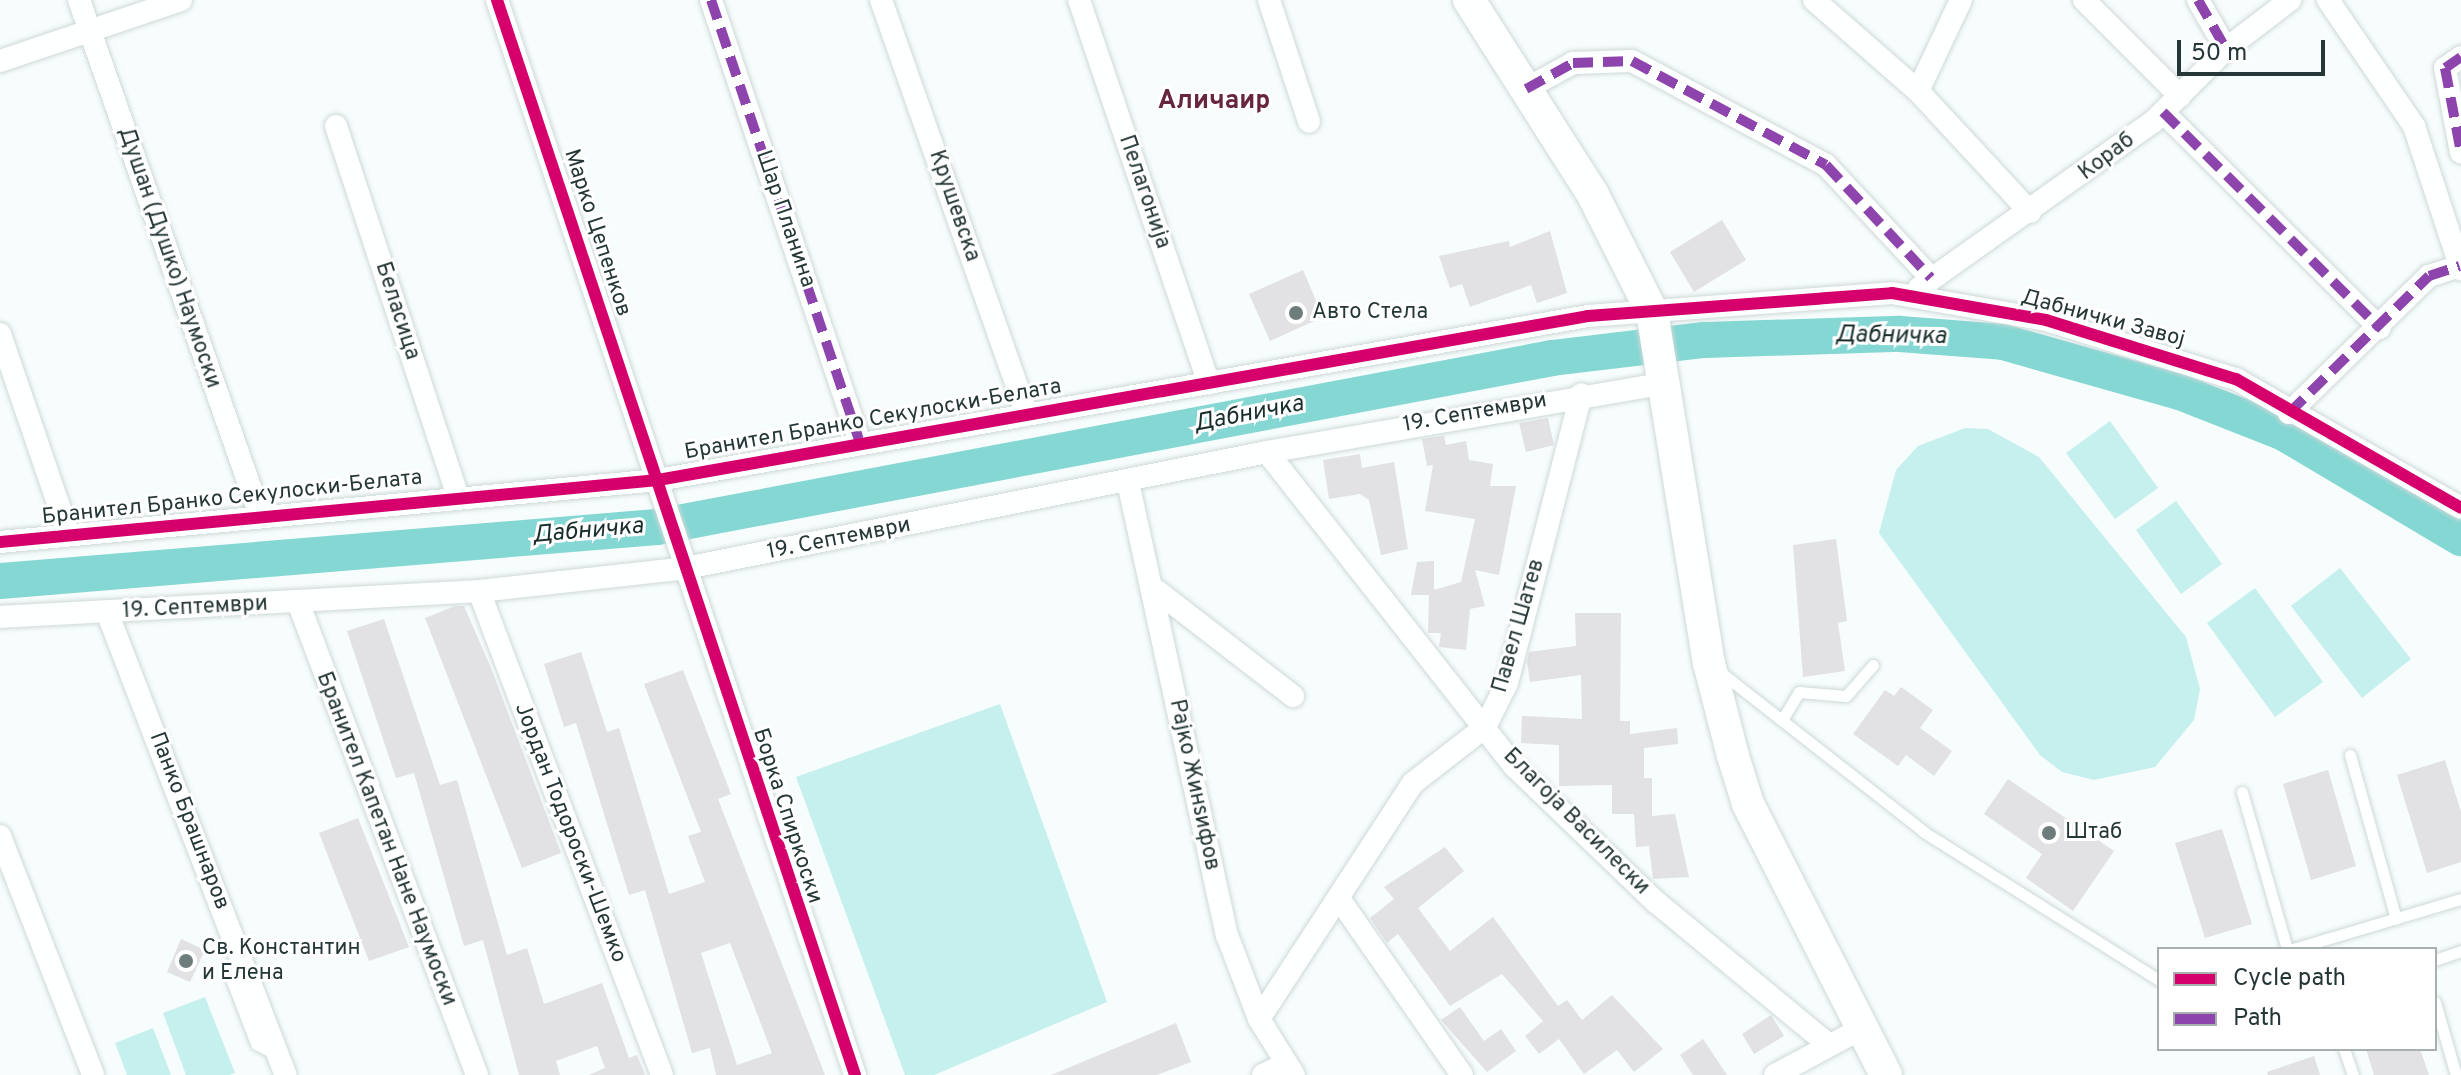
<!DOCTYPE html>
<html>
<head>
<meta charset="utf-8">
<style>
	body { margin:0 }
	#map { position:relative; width:2461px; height:1075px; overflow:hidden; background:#f7fcfc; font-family:Overpass,sans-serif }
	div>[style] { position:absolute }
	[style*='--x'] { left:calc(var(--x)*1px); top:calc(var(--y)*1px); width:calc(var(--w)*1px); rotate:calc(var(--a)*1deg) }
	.green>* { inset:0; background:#c6f0ee }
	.river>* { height:36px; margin:-18px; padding:0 18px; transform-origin:18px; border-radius:18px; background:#84d7d3 }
	.building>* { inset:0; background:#e2e1e3 }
	.roads { filter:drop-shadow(0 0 2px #ced8d8) drop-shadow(0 0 2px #ced8d8) }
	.lane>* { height:11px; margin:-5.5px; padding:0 5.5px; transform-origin:5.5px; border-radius:5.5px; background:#feffff }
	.street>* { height:22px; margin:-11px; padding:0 11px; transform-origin:11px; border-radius:11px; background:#feffff }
	.secondary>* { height:32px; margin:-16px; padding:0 16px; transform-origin:16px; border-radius:16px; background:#feffff }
	.quiet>* { height:10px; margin-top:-5px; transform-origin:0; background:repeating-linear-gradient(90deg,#8e44ad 0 20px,transparent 0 30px) }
	.cycleway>* { height:12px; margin:-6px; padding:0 6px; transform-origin:6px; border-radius:6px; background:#d6006c }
	.dots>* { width:22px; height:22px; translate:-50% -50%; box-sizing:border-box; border:4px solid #fff; border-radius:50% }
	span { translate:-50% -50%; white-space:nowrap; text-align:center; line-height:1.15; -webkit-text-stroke:6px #fff; paint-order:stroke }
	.street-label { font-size:22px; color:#253736 }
	.poi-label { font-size:22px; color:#253736 }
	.left { translate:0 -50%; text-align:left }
	.water-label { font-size:24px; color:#192e2c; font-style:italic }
	.quarter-label { font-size:26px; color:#672540; font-weight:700 }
	.legend { position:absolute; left:2157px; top:947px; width:280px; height:104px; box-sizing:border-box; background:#fff; border:2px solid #a8afaf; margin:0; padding:10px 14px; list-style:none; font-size:24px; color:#253736 }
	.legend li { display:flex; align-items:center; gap:16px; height:40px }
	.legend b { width:40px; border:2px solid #a8afaf }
	.scale { position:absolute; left:2177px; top:40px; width:148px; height:36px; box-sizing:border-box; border:4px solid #253736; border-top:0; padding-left:10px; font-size:24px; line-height:28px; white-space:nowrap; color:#253736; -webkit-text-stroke:6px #fff; paint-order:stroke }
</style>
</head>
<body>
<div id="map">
	<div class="green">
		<div style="clip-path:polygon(2110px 421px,2158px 488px,2115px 519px,2066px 453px)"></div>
		<div style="clip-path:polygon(1965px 428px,1988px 429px,2039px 457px,2186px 637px,2200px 689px,2194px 720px,2155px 767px,2094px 780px,2062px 772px,2040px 755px,1879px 533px,1896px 470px,1918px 446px)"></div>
		<div style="clip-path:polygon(2176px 501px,2222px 564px,2181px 594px,2136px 530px)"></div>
		<div style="clip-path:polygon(2340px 568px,2411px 659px,2362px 698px,2291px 606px)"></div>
		<div style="clip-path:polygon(2255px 588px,2323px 682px,2275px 717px,2207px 623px)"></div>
		<div style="clip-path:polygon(1000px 704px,1107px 1002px,934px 1075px,905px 1075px,796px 777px)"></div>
		<div style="clip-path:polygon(205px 997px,235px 1073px,229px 1075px,186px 1075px,163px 1013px)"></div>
		<div style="clip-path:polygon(153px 1028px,171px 1075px,127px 1075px,115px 1043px)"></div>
	</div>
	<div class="river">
		<div style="--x:0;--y:581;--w:659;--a:-4.7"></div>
		<div style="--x:657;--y:527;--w:911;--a:-10.69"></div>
		<div style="--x:1552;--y:358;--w:153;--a:-6.8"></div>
		<div style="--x:1704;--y:340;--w:196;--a:-1.8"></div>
		<div style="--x:1900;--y:334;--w:103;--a:4.4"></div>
		<div style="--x:2003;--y:342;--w:184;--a:15.8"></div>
		<div style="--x:2180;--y:392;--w:112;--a:21.5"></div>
		<div style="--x:2284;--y:433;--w:206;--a:30.7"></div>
	</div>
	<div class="building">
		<div style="clip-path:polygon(1722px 220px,1746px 260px,1694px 292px,1670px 252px)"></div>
		<div style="clip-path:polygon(1550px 231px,1567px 293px,1537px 303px,1531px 285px,1470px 307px,1462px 284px,1450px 288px,1439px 256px,1509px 241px,1510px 247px)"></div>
		<div style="clip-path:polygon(1303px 270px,1323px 317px,1270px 341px,1249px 294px)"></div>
		<div style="clip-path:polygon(1548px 418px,1554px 445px,1526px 452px,1519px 423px)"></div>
		<div style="clip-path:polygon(1444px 436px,1446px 445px,1466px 441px,1469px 460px,1493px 464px,1490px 486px,1516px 486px,1499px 575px,1475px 570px,1485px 606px,1470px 609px,1466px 650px,1439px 647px,1441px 633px,1428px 633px,1429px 595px,1411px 595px,1417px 562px,1434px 561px,1434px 590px,1461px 582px,1475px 519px,1425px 511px,1433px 465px,1427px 466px,1422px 439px)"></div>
		<div style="clip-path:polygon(1360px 454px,1362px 468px,1394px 462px,1408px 549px,1381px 555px,1369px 500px,1360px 494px,1329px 499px,1323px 460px)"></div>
		<div style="clip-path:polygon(1836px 539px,1847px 621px,1838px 623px,1845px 671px,1803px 677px,1793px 545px)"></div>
		<div style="clip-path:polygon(455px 606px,464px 606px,491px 668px,561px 853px,522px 868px,425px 618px)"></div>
		<div style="clip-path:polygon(1575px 613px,1621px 613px,1620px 721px,1630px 721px,1630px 734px,1677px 728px,1678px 744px,1644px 748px,1644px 778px,1652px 778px,1652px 816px,1675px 814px,1689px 877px,1653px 879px,1649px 846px,1636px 847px,1634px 814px,1612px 814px,1612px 785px,1559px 786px,1559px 745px,1521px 743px,1522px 716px,1582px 719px,1581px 675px,1530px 682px,1527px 661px,1529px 652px,1576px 646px)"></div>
		<div style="clip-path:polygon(384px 619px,440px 785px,457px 780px,507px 955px,527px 948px,544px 1004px,602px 983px,629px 1058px,637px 1055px,645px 1075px,589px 1075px,605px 1068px,597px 1046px,556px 1061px,560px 1075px,519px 1075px,483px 940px,464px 946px,414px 773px,396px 778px,347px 631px)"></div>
		<div style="clip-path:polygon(evenodd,581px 652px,607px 732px,619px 728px,669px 894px,705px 882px,688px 836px,701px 832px,644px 684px,683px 670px,731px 794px,718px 799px,825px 1075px,716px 1075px,710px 1048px,692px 1053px,645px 890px,629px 895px,576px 723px,564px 727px,544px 664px,581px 652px,730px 943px,772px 1053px,737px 1065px,701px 953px,730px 943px)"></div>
		<div style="clip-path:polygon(1901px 687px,1933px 710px,1920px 728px,1952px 751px,1934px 776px,1906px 755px,1898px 766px,1853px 734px,1885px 690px,1894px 696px)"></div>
		<div style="clip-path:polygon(2445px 760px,2461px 812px,2461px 862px,2427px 873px,2397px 775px)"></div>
		<div style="clip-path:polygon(2328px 770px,2356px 866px,2311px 880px,2283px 784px)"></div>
		<div style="clip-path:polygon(2008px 779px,2114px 851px,2073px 911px,2026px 878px,2042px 854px,1984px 814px)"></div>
		<div style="clip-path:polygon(358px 818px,409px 947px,369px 961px,319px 833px)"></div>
		<div style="clip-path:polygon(2222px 829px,2252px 924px,2205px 938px,2175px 843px)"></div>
		<div style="clip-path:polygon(1445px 847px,1464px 871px,1418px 908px,1450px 951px,1493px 917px,1558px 1006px,1567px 1000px,1582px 1020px,1612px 995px,1663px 1049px,1634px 1072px,1617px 1050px,1584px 1074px,1559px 1039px,1539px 1054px,1525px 1036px,1543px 1021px,1502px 974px,1450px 1006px,1398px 934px,1387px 943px,1370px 918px,1394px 899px,1384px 887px)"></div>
		<div style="clip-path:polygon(181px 939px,205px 950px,190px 982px,167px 972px)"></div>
		<div style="clip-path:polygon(1460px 1007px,1484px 1041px,1501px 1029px,1516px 1051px,1487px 1072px,1441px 1020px)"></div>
		<div style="clip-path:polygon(1771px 1015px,1784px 1036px,1754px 1054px,1742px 1034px)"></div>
		<div style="clip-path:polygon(1176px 1023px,1191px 1062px,1157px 1075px,1051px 1075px)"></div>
		<div style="clip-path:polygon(1703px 1039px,1727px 1075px,1693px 1075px,1680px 1055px)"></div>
		<div style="clip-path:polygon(2366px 1049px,2420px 1049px,2429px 1075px,2374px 1075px)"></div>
		<div style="clip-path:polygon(2314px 1056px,2320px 1075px,2268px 1075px,2267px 1072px)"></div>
	</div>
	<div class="roads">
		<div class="lane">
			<div style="--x:1719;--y:671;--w:261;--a:38.1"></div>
			<div style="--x:1924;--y:832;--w:278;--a:32.2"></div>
			<div style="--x:1782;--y:720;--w:33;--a:-59"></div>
			<div style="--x:1799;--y:692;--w:47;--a:4.9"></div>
			<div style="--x:1846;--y:696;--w:41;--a:-48.9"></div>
			<div style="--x:2350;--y:755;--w:170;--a:74.3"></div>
			<div style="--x:2242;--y:792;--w:163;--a:74"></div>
			<div style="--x:2293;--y:949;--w:175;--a:-16.6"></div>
			<div style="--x:241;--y:960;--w:23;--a:113"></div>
			<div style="--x:232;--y:981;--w:67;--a:69.1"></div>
			<div style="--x:256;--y:1044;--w:20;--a:27"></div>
			<div style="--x:2435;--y:960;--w:28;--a:-19"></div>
			<div style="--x:2435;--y:1002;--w:76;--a:74"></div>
			<div style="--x:2344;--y:1049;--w:28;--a:71"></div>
		</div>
		<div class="street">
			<div style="--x:79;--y:0;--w:546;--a:70.64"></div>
			<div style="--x:497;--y:0;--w:1133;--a:71.58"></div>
			<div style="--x:711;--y:0;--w:463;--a:71.4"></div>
			<div style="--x:881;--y:0;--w:436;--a:70.6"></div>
			<div style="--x:1079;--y:0;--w:405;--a:71.3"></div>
			<div style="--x:1269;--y:0;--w:128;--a:71.8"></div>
			<div style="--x:1814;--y:0;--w:138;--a:41.2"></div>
			<div style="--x:1918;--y:91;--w:165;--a:47.2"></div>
			<div style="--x:2084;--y:0;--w:136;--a:45"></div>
			<div style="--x:2198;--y:0;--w:56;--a:60.3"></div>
			<div style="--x:2328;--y:0;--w:153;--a:55.7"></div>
			<div style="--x:2414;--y:126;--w:151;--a:71.8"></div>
			<div style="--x:2461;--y:57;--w:19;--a:145"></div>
			<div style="--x:2445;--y:68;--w:86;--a:79.3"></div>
			<div style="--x:0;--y:61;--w:191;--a:-18.6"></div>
			<div style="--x:1526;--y:89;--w:54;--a:-29"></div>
			<div style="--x:1573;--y:63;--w:59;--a:-1.9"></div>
			<div style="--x:1632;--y:61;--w:220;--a:28.2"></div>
			<div style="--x:1826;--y:165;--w:154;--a:47.1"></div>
			<div style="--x:1918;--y:91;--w:101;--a:-64.7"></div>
			<div style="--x:2163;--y:112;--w:306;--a:44.9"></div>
			<div style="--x:336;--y:126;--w:390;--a:71.8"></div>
			<div style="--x:1919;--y:288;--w:287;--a:-35.4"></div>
			<div style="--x:2153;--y:122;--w:103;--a:-45"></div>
			<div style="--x:2226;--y:49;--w:81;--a:-37.4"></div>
			<div style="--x:0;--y:334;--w:210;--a:71.1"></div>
			<div style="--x:2289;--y:413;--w:196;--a:-44.4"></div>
			<div style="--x:2429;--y:276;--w:32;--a:-18"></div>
			<div style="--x:1267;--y:452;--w:400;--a:51.8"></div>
			<div style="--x:1514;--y:766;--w:197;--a:43.8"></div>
			<div style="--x:1656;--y:902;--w:224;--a:39.6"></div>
			<div style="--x:1128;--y:482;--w:464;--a:77.7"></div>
			<div style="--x:1227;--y:935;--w:90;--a:69.1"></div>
			<div style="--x:1259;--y:1019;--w:66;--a:58"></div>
			<div style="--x:0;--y:542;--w:661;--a:-5.38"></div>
			<div style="--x:658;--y:480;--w:944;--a:-10"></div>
			<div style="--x:1588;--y:316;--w:305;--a:-4.3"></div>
			<div style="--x:1892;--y:293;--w:156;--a:9.9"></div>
			<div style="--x:2046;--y:320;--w:199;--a:17.3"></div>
			<div style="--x:2236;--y:379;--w:259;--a:29.8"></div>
			<div style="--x:479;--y:591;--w:517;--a:69.29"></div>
			<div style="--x:1157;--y:591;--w:172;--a:37.7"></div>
			<div style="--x:298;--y:602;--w:506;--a:69.27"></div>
			<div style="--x:107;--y:612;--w:496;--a:68.9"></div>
			<div style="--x:0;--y:617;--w:480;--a:-3.1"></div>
			<div style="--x:479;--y:591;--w:208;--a:-6.3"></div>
			<div style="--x:686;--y:568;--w:592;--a:-11.29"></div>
			<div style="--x:1267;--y:452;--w:407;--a:-9.8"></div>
			<div style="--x:0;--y:836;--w:256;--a:68.7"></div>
			<div style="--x:1340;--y:900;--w:213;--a:55.1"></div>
			<div style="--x:1259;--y:1019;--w:282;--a:-56.9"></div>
			<div style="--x:1413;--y:783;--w:91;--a:-37.9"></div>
			<div style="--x:1485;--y:727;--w:49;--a:-63.4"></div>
			<div style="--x:1507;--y:683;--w:298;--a:-75.6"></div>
			<div style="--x:1263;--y:1075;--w:25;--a:-26"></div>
			<div style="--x:1775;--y:1075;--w:101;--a:-28.3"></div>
		</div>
		<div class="secondary">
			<div style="--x:1469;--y:0;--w:231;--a:57.5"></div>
			<div style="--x:1593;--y:195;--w:131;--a:63.2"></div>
			<div style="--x:1652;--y:312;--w:356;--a:80.8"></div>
			<div style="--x:1709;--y:663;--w:96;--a:75.5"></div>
			<div style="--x:1733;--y:756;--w:50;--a:72.6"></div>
			<div style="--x:1748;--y:804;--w:304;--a:63"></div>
		</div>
	</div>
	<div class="quiet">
		<div style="--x:711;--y:0;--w:463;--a:71.4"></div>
		<div style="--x:2198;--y:0;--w:56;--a:60.3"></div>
		<div style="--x:2461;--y:57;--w:19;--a:145"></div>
		<div style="--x:2445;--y:68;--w:86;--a:79.3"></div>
		<div style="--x:1526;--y:89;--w:54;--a:-29"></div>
		<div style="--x:1573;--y:63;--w:59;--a:-1.9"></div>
		<div style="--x:1632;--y:61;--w:220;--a:28.2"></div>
		<div style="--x:1826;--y:165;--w:154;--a:47.1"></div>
		<div style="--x:2163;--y:112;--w:306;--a:44.9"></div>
		<div style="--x:2289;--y:413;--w:196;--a:-44.4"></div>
		<div style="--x:2429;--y:276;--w:32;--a:-18"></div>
	</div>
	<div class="cycleway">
		<div style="--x:497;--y:0;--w:1133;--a:71.58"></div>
		<div style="--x:0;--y:542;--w:661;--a:-5.38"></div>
		<div style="--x:658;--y:480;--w:944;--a:-10"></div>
		<div style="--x:1588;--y:316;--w:305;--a:-4.3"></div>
		<div style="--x:1892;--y:293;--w:156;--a:9.9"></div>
		<div style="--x:2046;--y:320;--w:199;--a:17.3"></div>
		<div style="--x:2236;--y:379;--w:259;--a:29.8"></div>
	</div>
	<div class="dots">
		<div style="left:1296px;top:313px;background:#6e7c7b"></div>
		<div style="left:2049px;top:833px;background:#6e7c7b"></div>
		<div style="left:186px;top:961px;background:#6e7c7b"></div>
	</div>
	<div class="street-label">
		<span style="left:2107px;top:157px;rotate:-37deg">Кораб</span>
		<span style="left:1144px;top:192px;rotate:71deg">Пелагонија</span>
		<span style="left:954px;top:206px;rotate:71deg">Крушевска</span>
		<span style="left:785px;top:219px;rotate:71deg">Шар Планина</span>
		<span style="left:597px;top:233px;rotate:72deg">Марко Цепенков</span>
		<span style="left:169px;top:258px;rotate:71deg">Душан (Душко) Наумоски</span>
		<span style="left:397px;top:311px;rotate:72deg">Беласица</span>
		<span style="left:2103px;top:319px;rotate:15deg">Дабнички Завој</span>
		<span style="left:1475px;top:413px;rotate:-10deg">19. Септември</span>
		<span style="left:873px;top:420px;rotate:-10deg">Бранител Бранко Секулоски-Белата</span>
		<span style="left:232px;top:498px;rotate:-6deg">Бранител Бранко Секулоски-Белата</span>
		<span style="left:839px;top:539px;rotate:-11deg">19. Септември</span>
		<span style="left:195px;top:608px;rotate:-3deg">19. Септември</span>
		<span style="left:1519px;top:626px;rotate:-74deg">Павел Шатев</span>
		<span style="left:1194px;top:785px;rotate:78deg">Рајко Жинѕифов</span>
		<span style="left:787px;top:816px;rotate:72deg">Борка Спиркоски</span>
		<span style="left:189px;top:821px;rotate:69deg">Панко Брашнаров</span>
		<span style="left:1576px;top:822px;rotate:45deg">Благоја Василески</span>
		<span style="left:570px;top:833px;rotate:69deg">Јордан Тодороски-Шемко</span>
		<span style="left:386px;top:839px;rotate:69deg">Бранител Капетан Нане Наумоски</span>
	</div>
	<div class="poi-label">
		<span class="left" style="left:1312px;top:313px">Авто Стела</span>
		<span class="left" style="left:2065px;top:833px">Штаб</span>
		<span class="left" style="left:202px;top:961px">Св. Константин<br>и Елена</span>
	</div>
	<div class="water-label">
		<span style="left:1891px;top:337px;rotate:1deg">Дабничка</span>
		<span style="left:1249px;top:415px;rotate:-11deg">Дабничка</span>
		<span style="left:588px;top:532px;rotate:-5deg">Дабничка</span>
	</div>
	<div class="quarter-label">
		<span style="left:1214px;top:102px">Аличаир</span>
	</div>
	<ul class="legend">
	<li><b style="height:10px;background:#d6006c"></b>Cycle path</li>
	<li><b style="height:10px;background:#8e44ad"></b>Path</li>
	</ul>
	<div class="scale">50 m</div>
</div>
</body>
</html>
